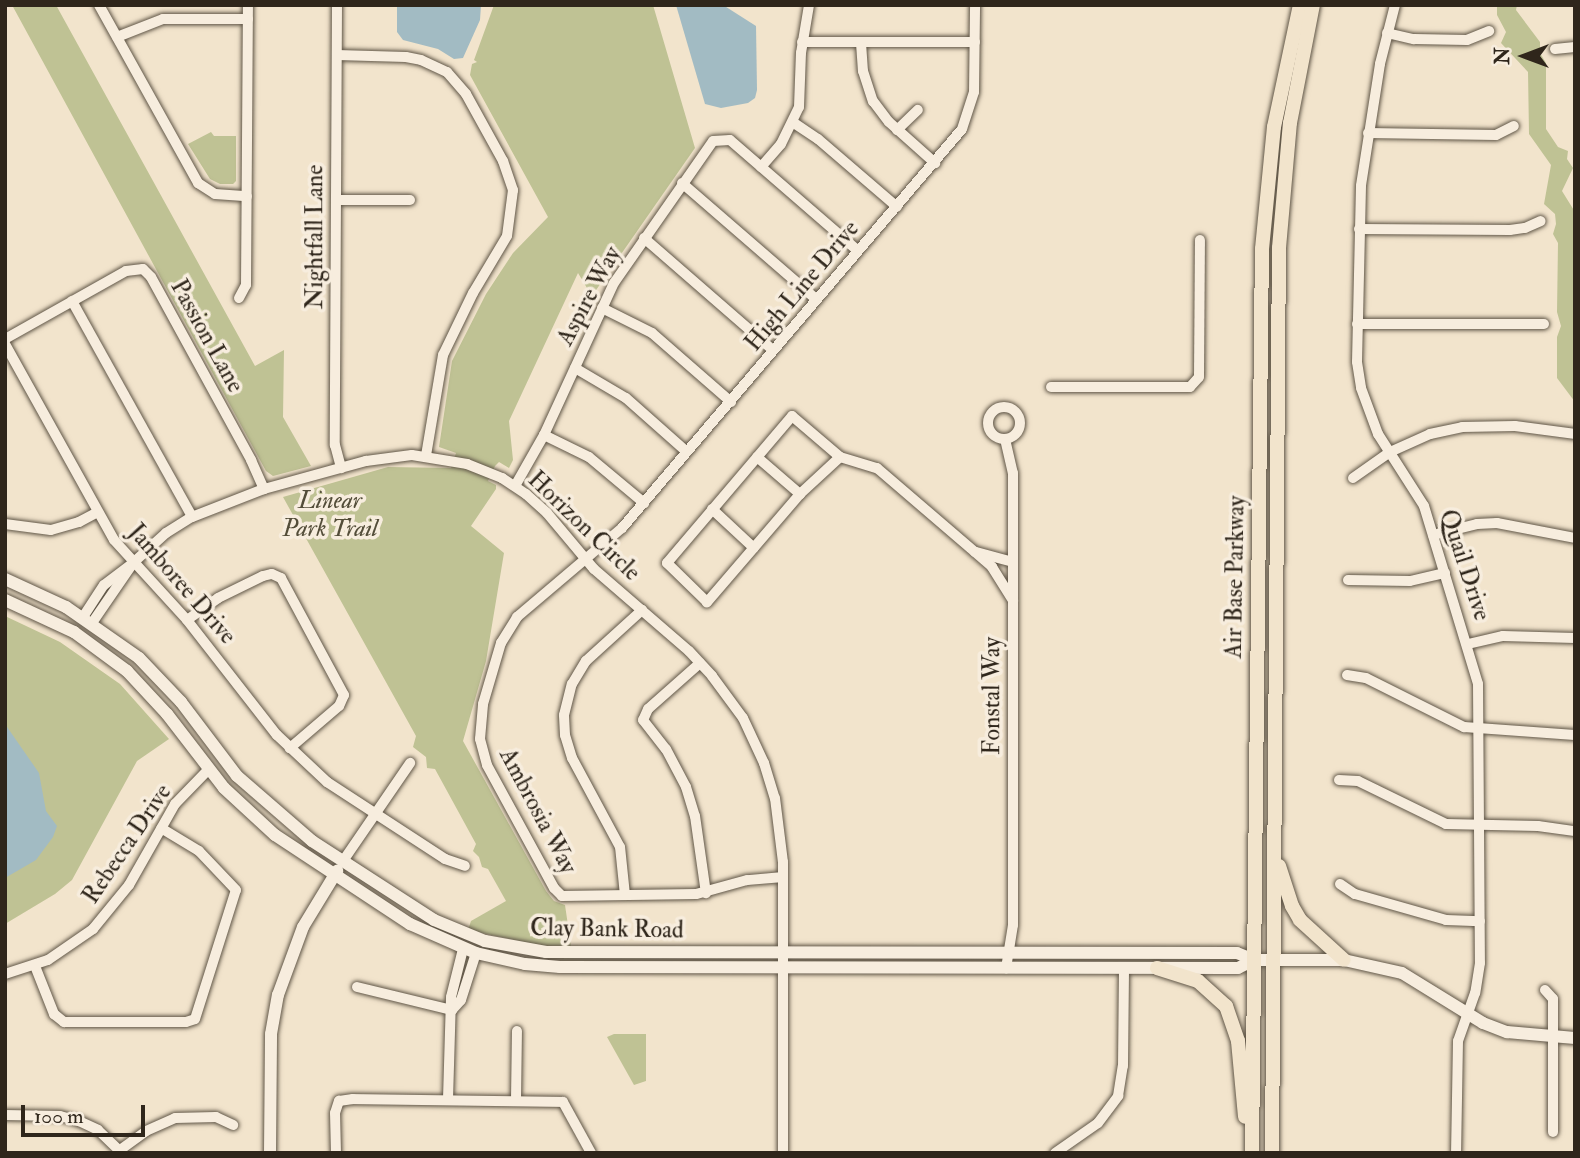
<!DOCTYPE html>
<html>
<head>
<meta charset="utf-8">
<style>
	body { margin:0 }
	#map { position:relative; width:1580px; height:1158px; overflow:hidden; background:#f2e4cc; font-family:"IM FELL Double Pica",serif }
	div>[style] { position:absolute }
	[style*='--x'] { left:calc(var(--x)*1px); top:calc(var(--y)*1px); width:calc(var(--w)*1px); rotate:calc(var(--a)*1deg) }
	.green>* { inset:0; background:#bfc294 }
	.water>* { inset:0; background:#a2bbc3 }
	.roads { filter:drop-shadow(0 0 2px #605647) drop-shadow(0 0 2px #605647) }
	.street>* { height:10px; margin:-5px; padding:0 5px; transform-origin:5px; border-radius:5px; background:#f7edde }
	.street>.ring { margin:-5px; padding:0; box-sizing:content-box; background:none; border:10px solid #f7edde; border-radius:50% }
	.secondary>* { height:12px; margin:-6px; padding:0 6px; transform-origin:6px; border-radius:6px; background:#f7edde }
	.primary>* { height:14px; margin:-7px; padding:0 7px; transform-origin:7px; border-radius:7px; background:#f2e4cc }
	span { translate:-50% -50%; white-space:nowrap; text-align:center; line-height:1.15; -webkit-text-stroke:7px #f7edde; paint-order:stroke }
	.street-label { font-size:24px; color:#2f261b }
	.park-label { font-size:24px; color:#534d39; font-style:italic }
	.frame { position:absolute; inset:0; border:7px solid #2f261b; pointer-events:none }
	.north { position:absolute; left:1489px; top:21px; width:70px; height:70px; -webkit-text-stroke:5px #f7edde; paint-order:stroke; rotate:270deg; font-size:19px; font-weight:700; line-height:28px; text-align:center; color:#2f261b }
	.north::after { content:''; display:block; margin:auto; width:24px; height:32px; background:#2f261b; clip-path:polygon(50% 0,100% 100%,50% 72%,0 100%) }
	.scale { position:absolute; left:21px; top:1105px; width:124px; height:32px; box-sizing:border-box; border:4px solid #2f261b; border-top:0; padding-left:9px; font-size:21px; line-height:24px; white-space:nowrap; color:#2f261b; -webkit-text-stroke:5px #f7edde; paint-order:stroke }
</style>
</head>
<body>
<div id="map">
	<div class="green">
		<div style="clip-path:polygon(12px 5px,56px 5px,255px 366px,284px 350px,283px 417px,311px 466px,273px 476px,266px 471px)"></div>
		<div style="clip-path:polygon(494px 5px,653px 5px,695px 148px,594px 293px,590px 293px,578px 273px,509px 421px,513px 460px,509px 468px,499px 462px,495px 466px,488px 481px,496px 485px,496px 489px,471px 526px,504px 553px,486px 661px,463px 741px,546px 891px,554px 901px,565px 905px,571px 946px,542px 946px,468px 930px,471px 921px,506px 901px,488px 869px,482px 867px,479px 857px,473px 851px,476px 844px,435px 769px,427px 768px,426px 757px,413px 747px,416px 736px,283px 497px,388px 467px,451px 468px,456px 453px,439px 447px,452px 361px,486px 294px,513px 253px,548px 217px,470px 75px,472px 64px,477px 62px,474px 60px)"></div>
		<div style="clip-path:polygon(1497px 5px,1517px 5px,1516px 10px,1540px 42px,1540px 53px,1546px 63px,1546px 129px,1558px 147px,1568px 151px,1567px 159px,1573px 168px,1562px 191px,1575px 212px,1575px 402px,1557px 378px,1557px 337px,1561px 326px,1557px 312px,1558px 243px,1553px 234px,1556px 224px,1555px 214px,1544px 204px,1551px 165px,1529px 134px,1528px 72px,1501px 43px,1506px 32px,1497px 15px)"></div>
		<div style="clip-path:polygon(211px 132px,214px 136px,236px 136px,236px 181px,233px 184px,220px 184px,210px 179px,188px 144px)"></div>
		<div style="clip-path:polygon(5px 616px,60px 642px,120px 684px,169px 739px,137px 761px,72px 880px,55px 894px,5px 924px)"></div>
		<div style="clip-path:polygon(614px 1034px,646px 1034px,646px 1081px,634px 1085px,607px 1037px)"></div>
	</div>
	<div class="water">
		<div style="clip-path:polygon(397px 5px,481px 5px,480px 20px,463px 58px,454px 59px,438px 49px,403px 40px,397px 32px)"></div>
		<div style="clip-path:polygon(676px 5px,723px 5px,756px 26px,757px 90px,755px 98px,748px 103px,721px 108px,705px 104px)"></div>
		<div style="clip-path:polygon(5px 724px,39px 773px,46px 811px,57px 826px,53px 837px,36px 860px,5px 878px)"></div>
	</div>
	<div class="roads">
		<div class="street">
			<div style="--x:99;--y:5;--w:204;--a:60.9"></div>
			<div style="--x:198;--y:183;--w:20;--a:33"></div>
			<div style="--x:215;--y:194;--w:32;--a:4"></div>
			<div style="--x:337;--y:5;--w:440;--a:90.3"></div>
			<div style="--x:335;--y:445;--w:24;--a:75"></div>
			<div style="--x:1395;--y:5;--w:61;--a:104.3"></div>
			<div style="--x:1380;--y:64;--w:123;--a:98.9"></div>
			<div style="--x:1361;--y:186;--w:176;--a:91.3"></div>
			<div style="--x:1357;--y:362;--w:26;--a:81"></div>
			<div style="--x:1361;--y:388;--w:49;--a:69.7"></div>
			<div style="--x:1378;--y:434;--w:85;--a:57.4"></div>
			<div style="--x:1424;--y:506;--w:186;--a:73.1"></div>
			<div style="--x:1478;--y:684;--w:279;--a:89.6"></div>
			<div style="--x:1480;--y:963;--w:30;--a:99"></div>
			<div style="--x:1475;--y:993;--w:51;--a:109.5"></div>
			<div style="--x:1458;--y:1041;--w:112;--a:91"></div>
			<div style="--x:1387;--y:33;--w:28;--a:13"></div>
			<div style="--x:1414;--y:39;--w:53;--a:1.1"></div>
			<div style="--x:1467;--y:40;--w:24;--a:-22"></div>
			<div style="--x:117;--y:37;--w:49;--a:-21.4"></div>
			<div style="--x:163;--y:19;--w:85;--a:0"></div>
			<div style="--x:802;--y:42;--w:173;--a:0"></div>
			<div style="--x:861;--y:43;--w:28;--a:86"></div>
			<div style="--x:863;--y:71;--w:32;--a:72"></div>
			<div style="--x:873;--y:101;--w:26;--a:53"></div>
			<div style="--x:889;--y:122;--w:62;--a:41.7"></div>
			<div style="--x:1555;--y:49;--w:20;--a:-6"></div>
			<div style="--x:337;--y:55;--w:69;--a:1.7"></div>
			<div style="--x:406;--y:57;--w:15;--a:11"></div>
			<div style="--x:421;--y:60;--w:29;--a:25"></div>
			<div style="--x:447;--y:72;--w:29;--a:49"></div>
			<div style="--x:466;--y:94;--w:77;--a:61.1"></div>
			<div style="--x:503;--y:161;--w:31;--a:71"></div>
			<div style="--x:513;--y:190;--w:46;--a:97.4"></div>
			<div style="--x:507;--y:236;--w:66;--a:120.8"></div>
			<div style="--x:473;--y:293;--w:69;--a:115.8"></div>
			<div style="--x:443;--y:355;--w:102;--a:99.6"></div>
			<div style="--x:794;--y:123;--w:29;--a:34"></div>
			<div style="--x:818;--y:139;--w:104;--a:40.7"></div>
			<div style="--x:897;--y:130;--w:29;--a:-44"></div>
			<div style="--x:1368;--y:133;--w:128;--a:0.9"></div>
			<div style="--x:1496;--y:135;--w:20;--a:-27"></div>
			<div style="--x:761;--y:167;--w:30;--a:-49"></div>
			<div style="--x:781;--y:144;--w:41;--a:-64.1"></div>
			<div style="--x:799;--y:107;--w:54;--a:-87.9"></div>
			<div style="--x:801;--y:53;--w:49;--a:-80.5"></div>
			<div style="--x:682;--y:183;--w:177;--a:40.9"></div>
			<div style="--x:336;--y:200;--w:74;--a:0"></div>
			<div style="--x:1359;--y:229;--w:151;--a:0.4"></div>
			<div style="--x:1510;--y:230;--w:15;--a:-8"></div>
			<div style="--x:1525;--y:228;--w:17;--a:-24"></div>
			<div style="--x:644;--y:238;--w:171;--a:41"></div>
			<div style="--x:239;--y:298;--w:15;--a:-62"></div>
			<div style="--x:246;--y:285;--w:280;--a:-89.6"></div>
			<div style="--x:72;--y:301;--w:247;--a:60.9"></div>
			<div style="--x:602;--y:308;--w:56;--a:26.6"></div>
			<div style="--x:652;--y:333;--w:105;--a:41.1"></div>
			<div style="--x:1357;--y:324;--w:187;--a:0"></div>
			<div style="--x:5;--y:339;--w:139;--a:-29.3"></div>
			<div style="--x:126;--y:271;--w:17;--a:-7"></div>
			<div style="--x:143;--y:269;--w:11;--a:45"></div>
			<div style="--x:151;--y:277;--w:209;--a:61.3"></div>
			<div style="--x:251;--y:460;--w:32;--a:66"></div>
			<div style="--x:5;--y:344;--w:224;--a:60.9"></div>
			<div style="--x:114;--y:540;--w:108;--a:47.6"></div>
			<div style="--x:187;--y:620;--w:146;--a:52"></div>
			<div style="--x:277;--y:735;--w:69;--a:43.2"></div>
			<div style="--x:327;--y:782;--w:141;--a:33.1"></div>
			<div style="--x:445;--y:859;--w:21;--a:19"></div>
			<div style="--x:575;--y:368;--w:59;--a:30.5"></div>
			<div style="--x:626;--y:398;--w:81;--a:41.5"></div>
			<div style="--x:1051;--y:387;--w:139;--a:0"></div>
			<div style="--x:1190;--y:387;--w:13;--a:-48"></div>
			<div style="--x:1199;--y:377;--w:137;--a:-89.6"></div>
			<div class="ring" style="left:988px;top:407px;width:22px;height:22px"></div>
			<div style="--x:544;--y:435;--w:50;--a:26.1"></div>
			<div style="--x:589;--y:457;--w:72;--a:39.9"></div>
			<div style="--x:1005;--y:439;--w:35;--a:77"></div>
			<div style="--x:1013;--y:473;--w:452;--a:90"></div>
			<div style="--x:1013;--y:925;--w:44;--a:99.2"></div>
			<div style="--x:757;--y:457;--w:57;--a:40.7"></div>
			<div style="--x:840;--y:457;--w:54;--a:137.2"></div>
			<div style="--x:800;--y:494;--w:143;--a:130.7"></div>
			<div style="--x:707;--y:602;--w:56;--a:-135.7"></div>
			<div style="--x:667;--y:563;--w:193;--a:-49.6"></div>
			<div style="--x:792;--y:416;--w:63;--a:40.5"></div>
			<div style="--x:840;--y:457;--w:39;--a:17"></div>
			<div style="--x:877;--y:468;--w:129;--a:40.6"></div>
			<div style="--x:1353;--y:478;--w:45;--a:-35.1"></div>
			<div style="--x:1390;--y:452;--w:44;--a:-24.2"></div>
			<div style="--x:1430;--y:434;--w:33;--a:-12"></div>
			<div style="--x:1462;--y:427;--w:53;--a:-1.1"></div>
			<div style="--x:1515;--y:426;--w:61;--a:7.6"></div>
			<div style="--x:515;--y:486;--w:59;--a:-60.4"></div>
			<div style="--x:544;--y:435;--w:167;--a:-65.3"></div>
			<div style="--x:614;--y:283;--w:173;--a:-55.1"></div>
			<div style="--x:713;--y:141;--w:17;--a:-3"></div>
			<div style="--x:730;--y:140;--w:169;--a:40.9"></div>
			<div style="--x:712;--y:509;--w:57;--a:42.9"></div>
			<div style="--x:5;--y:524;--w:46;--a:7.4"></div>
			<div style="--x:51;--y:530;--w:29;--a:-16"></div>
			<div style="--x:79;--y:522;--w:21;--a:-28"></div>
			<div style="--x:1433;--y:535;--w:45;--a:-14"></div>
			<div style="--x:1477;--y:524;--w:20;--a:-3"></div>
			<div style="--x:1497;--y:523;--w:79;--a:10.9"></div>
			<div style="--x:1013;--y:562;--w:39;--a:-165"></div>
			<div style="--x:975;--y:552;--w:23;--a:41"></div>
			<div style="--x:992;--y:567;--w:40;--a:58"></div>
			<div style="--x:1348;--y:580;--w:62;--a:0.9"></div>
			<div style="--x:1410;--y:581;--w:36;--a:-13"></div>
			<div style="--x:83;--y:617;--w:38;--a:-57"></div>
			<div style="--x:104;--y:585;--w:36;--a:-37"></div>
			<div style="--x:187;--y:620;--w:38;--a:-35"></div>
			<div style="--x:218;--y:598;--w:50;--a:-26.1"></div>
			<div style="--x:263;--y:576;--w:9;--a:-13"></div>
			<div style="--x:272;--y:574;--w:10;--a:24"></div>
			<div style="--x:281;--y:578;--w:133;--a:61.7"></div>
			<div style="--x:344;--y:695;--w:12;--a:114"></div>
			<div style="--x:339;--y:706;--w:65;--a:139.4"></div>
			<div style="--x:92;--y:623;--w:74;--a:-55.5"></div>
			<div style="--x:134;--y:562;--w:43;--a:-42.2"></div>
			<div style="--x:166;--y:533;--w:31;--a:-32"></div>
			<div style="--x:192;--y:517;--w:77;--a:-21.3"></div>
			<div style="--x:264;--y:489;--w:106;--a:-15.4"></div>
			<div style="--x:366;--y:461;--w:46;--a:-7.4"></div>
			<div style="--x:412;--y:455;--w:56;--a:9.3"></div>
			<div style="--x:467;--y:464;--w:38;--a:22"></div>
			<div style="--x:502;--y:478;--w:29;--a:34"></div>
			<div style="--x:526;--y:494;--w:28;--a:42"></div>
			<div style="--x:547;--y:513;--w:73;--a:50"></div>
			<div style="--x:594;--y:569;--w:125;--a:40.8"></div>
			<div style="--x:689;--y:651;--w:34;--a:47"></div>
			<div style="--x:712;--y:676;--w:52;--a:53.6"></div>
			<div style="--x:743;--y:718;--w:50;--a:65"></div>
			<div style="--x:764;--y:763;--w:37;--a:73"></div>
			<div style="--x:775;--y:798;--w:64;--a:82.9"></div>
			<div style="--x:783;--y:862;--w:291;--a:90"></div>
			<div style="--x:1468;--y:644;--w:36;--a:-13"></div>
			<div style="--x:1503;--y:636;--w:72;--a:1.6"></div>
			<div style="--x:700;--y:663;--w:69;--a:138.5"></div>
			<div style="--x:648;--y:709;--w:12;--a:114"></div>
			<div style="--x:643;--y:720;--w:37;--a:52"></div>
			<div style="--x:666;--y:749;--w:43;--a:62.2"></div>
			<div style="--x:686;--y:787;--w:30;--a:73"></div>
			<div style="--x:695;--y:816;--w:78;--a:81.9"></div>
			<div style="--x:1347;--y:675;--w:19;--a:9"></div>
			<div style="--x:1366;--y:678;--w:110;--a:26.6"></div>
			<div style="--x:1464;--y:727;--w:111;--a:4.1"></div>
			<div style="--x:1339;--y:780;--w:19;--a:3"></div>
			<div style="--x:1358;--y:781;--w:98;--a:26"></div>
			<div style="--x:1446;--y:824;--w:92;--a:1.2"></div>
			<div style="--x:1538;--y:826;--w:37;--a:8"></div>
			<div style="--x:343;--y:861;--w:119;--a:-55.6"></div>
			<div style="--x:783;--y:877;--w:36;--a:175"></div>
			<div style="--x:747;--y:880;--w:53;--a:164.6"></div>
			<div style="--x:696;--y:894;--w:134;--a:179.1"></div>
			<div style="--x:562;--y:896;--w:11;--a:-135"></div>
			<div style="--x:554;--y:888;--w:140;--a:-118.6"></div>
			<div style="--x:487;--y:765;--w:27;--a:-105"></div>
			<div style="--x:480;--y:739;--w:35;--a:-85"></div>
			<div style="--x:483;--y:704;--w:64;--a:-73.6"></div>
			<div style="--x:501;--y:643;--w:31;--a:-58"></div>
			<div style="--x:517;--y:617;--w:138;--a:-40.3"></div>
			<div style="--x:622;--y:528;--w:524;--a:-49.56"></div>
			<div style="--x:962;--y:129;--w:39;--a:-72"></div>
			<div style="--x:974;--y:92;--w:87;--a:-89.3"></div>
			<div style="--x:1340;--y:884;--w:18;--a:34"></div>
			<div style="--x:1355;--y:894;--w:95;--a:15.9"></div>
			<div style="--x:1446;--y:920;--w:34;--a:2"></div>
			<div style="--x:625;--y:895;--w:48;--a:-95.9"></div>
			<div style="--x:620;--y:847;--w:101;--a:-118.3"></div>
			<div style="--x:572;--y:758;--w:24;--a:-107"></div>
			<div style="--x:565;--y:735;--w:20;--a:-93"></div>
			<div style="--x:564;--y:715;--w:32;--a:-76"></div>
			<div style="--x:572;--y:684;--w:27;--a:-59"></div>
			<div style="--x:586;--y:661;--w:76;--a:-42.3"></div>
			<div style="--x:35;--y:966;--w:52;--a:68.4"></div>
			<div style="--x:54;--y:1014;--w:13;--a:39"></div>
			<div style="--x:64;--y:1022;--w:122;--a:0"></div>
			<div style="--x:186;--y:1022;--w:9;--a:-18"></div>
			<div style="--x:195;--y:1019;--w:135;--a:-72.4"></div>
			<div style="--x:236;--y:890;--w:54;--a:-133.5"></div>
			<div style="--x:199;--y:851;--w:44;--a:-148.8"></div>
			<div style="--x:5;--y:974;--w:45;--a:-18"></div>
			<div style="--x:48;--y:960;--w:55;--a:-34.6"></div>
			<div style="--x:93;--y:929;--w:57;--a:-50.7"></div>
			<div style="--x:129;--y:885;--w:93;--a:-60.4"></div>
			<div style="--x:175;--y:804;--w:47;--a:-45.9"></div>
			<div style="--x:357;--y:987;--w:98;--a:13.6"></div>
			<div style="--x:1545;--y:990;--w:12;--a:48"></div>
			<div style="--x:1553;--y:999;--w:133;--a:90"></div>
			<div style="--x:452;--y:1010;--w:13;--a:-48"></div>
			<div style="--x:461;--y:1000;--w:49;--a:-72.3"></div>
			<div style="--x:448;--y:1099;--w:102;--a:-88.3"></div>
			<div style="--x:451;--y:997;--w:49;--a:-76"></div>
			<div style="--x:516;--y:1100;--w:69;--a:-89.2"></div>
			<div style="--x:5;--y:1115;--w:55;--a:1"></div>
			<div style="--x:60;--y:1116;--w:20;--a:15"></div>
			<div style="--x:79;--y:1121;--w:21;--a:25"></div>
			<div style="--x:98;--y:1130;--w:33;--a:44"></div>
			<div style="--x:120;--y:1150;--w:32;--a:-36"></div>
			<div style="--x:146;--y:1131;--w:32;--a:-24"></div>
			<div style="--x:175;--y:1118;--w:41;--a:-1.4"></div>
			<div style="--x:216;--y:1117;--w:19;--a:25"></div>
			<div style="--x:336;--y:1153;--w:40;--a:-91.4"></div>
			<div style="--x:335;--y:1113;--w:13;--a:-72"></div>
			<div style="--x:339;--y:1101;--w:14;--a:-8"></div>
			<div style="--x:353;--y:1099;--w:210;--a:0.8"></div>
			<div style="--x:563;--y:1102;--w:58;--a:61.2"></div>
			<div style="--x:1055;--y:1153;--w:52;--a:-34.9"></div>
			<div style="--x:1098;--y:1123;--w:34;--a:-53"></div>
			<div style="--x:1118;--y:1096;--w:30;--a:-81"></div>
			<div style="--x:1123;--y:1066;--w:98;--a:-89.4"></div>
		</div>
		<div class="secondary">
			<div style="--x:5;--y:579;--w:67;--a:24.7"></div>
			<div style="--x:66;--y:607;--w:89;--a:34.9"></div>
			<div style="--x:139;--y:658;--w:61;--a:46.3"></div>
			<div style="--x:181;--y:702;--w:93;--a:52.9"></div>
			<div style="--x:237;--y:776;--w:99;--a:40.9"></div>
			<div style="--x:312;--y:841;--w:145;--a:32.9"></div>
			<div style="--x:434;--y:920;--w:55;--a:22.4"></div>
			<div style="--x:485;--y:941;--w:62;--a:10.2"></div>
			<div style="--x:546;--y:952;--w:691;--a:0.08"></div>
			<div style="--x:1237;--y:953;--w:18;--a:22"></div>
			<div style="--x:1254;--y:960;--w:90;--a:0"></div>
			<div style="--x:1344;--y:960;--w:59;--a:12.6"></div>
			<div style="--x:1402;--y:973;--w:95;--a:31.7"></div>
			<div style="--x:1483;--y:1023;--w:26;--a:21"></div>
			<div style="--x:1507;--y:1032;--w:68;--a:5"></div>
			<div style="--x:5;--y:600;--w:76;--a:24.9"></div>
			<div style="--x:74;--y:632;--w:66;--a:36.3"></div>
			<div style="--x:127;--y:671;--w:59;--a:47.1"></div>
			<div style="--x:167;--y:714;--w:93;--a:52.4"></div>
			<div style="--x:224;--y:788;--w:69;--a:42.7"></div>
			<div style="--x:275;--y:835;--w:162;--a:33.4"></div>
			<div style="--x:410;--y:924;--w:72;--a:23.7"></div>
			<div style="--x:476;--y:953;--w:50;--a:12.7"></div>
			<div style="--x:525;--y:964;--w:35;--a:5"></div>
			<div style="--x:560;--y:967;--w:678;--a:0.08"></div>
			<div style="--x:1238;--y:968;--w:18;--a:-27"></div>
			<div style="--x:270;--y:1153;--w:119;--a:-89.5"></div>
			<div style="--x:271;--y:1034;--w:40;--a:-80"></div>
			<div style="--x:278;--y:995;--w:72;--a:-69.8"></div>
			<div style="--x:303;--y:927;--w:66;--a:-58.7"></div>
		</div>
		<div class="primary">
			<div style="--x:1279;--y:866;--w:42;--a:72"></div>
			<div style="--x:1292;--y:906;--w:16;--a:60"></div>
			<div style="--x:1300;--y:920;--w:59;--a:42.3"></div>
			<div style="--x:1157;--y:968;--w:43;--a:17.6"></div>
			<div style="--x:1198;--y:981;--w:38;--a:42"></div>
			<div style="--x:1226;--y:1006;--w:37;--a:71"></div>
			<div style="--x:1238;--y:1041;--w:76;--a:84.7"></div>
			<div style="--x:1252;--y:1153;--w:904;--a:-89.37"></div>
			<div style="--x:1262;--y:249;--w:123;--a:-84.4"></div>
			<div style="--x:1274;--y:127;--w:125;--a:-78"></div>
			<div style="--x:1272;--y:1153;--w:905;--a:-89.56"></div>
			<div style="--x:1279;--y:248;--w:125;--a:-85"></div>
			<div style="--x:1290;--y:123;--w:120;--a:-79"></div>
		</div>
	</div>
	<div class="street-label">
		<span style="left:315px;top:237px;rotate:-90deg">Nightfall Lane</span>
		<span style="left:802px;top:286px;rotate:-50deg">High Line Drive</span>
		<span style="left:589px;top:296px;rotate:-62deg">Aspire Way</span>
		<span style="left:207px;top:336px;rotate:61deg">Passion Lane</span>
		<span style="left:584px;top:526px;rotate:44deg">Horizon Circle</span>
		<span style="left:1465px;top:565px;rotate:72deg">Quail Drive</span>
		<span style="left:1235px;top:577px;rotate:-89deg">Air Base Parkway</span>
		<span style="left:182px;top:584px;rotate:49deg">Jamboree Drive</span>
		<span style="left:992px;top:696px;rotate:-90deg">Fonstal Way</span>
		<span style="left:538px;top:811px;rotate:62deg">Ambrosia Way</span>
		<span style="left:127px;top:844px;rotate:-56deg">Rebecca Drive</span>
		<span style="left:607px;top:929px;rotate:1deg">Clay Bank Road</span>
	</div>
	<div class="park-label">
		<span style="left:330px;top:515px">Linear<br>Park Trail</span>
	</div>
	<div class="frame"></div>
	<div class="north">N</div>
	<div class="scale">100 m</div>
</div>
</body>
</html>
